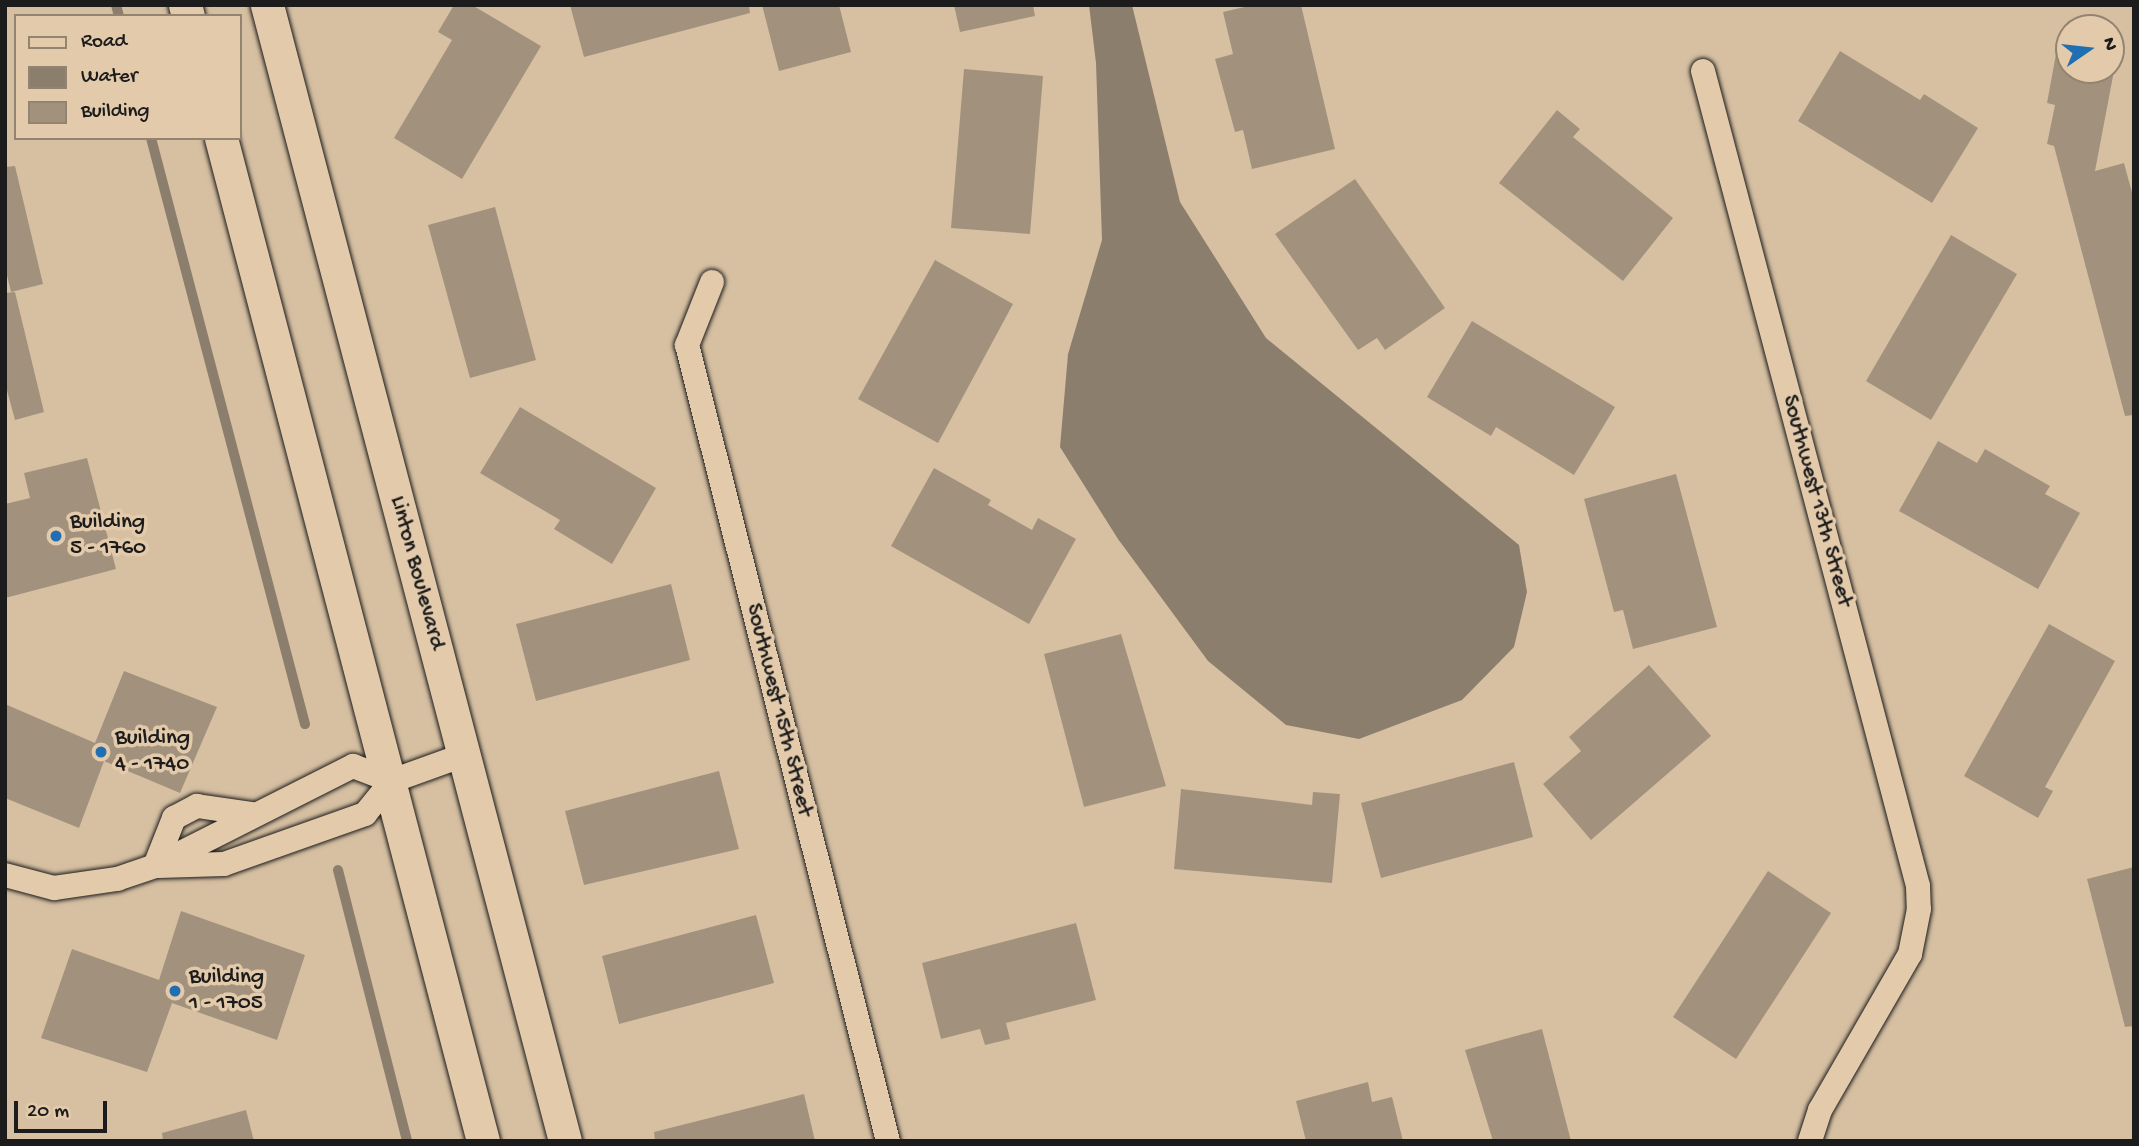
<!DOCTYPE html>
<html>
<head>
<meta charset="utf-8">
<style>
	body { margin:0 }
	#map { position:relative; width:2139px; height:1146px; overflow:hidden; background:#d7c0a2; font-family:"Gochi Hand",sans-serif }
	div>[style] { position:absolute }
	[style*='--x'] { left:calc(var(--x)*1px); top:calc(var(--y)*1px); width:calc(var(--w)*1px); rotate:calc(var(--a)*1deg) }
	.water>* { inset:0; background:#8c7e6d }
	.stream>* { height:10px; margin:-5px; padding:0 5px; transform-origin:5px; border-radius:5px; background:#8c7e6d }
	.building>* { inset:0; background:#a2927d }
	.roads { filter:drop-shadow(0 0 2px #1c1c1c) drop-shadow(0 0 2px #1c1c1c) }
	.minor>* { height:24px; margin:-12px; padding:0 12px; transform-origin:12px; border-radius:12px; background:#e3caab }
	.secondary>* { height:33px; margin:-16.5px; padding:0 16.5px; transform-origin:16.5px; border-radius:16.5px; background:#e3caab }
	.dots>* { width:19px; height:19px; translate:-50% -50%; box-sizing:border-box; border:4px solid #e3caab; border-radius:50% }
	span { translate:-50% -50%; white-space:nowrap; text-align:center; line-height:1.15; -webkit-text-stroke:7px #e3caab; paint-order:stroke }
	.street-label { font-size:23px; color:#1c1c1c }
	.poi-label { font-size:23px; color:#1c1c1c }
	.left { translate:0 -50%; text-align:left }
	.frame { position:absolute; inset:0; border:7px solid #1c1c1c; pointer-events:none }
	.legend { position:absolute; left:14px; top:14px; width:228px; height:126px; box-sizing:border-box; background:#e3caab; border:2px solid #938472; margin:0; padding:9px 12px; list-style:none; font-size:21px; color:#1c1c1c }
	.legend li { display:flex; align-items:center; gap:14px; height:35px }
	.legend b { width:35px; border:2px solid #938472 }
	.north { position:absolute; left:2055px; top:14px; width:70px; height:70px; box-sizing:border-box; background:#e3caab; border:2px solid #938472; border-radius:50%; rotate:76deg; font-size:19px; font-weight:700; line-height:28px; text-align:center; color:#1c1c1c }
	.north::after { content:''; display:block; margin:auto; width:24px; height:32px; background:#1f6fb2; clip-path:polygon(50% 0,100% 100%,50% 72%,0 100%) }
	.scale { position:absolute; left:14px; top:1101px; width:93px; height:32px; box-sizing:border-box; border:4px solid #1c1c1c; border-top:0; padding-left:9px; font-size:21px; line-height:24px; white-space:nowrap; color:#1c1c1c; -webkit-text-stroke:5px #e3caab; paint-order:stroke }
</style>
</head>
<body>
<div id="map">
	<div class="water">
		<div style="clip-path:polygon(1089px 5px,1132px 5px,1180px 202px,1266px 338px,1519px 545px,1527px 592px,1514px 647px,1462px 700px,1359px 739px,1286px 725px,1208px 661px,1118px 539px,1060px 447px,1068px 354px,1102px 240px,1096px 63px)"></div>
	</div>
	<div class="stream">
		<div style="--x:116;--y:5;--w:11;--a:75"></div>
		<div style="--x:151;--y:138;--w:606;--a:75.28"></div>
		<div style="--x:338;--y:870;--w:280;--a:75.7"></div>
	</div>
	<div class="building">
		<div style="clip-path:polygon(454px 5px,472px 5px,541px 46px,462px 179px,394px 138px,452px 40px,438px 32px)"></div>
		<div style="clip-path:polygon(570px 5px,749px 5px,750px 13px,584px 57px)"></div>
		<div style="clip-path:polygon(762px 5px,839px 5px,851px 52px,779px 71px)"></div>
		<div style="clip-path:polygon(954px 5px,1033px 5px,1035px 16px,960px 32px)"></div>
		<div style="clip-path:polygon(1253px 5px,1301px 5px,1335px 149px,1252px 169px,1243px 130px,1235px 132px,1215px 59px,1233px 54px,1223px 12px)"></div>
		<div style="clip-path:polygon(2058px 43px,2069px 45px,2069px 70px,2111px 70px,2111px 53px,2117px 55px,2095px 171px,2124px 163px,2134px 200px,2134px 415px,2125px 416px,2054px 146px,2047px 144px,2055px 105px,2047px 103px)"></div>
		<div style="clip-path:polygon(1840px 51px,1920px 100px,1924px 94px,1978px 128px,1932px 203px,1798px 121px)"></div>
		<div style="clip-path:polygon(964px 69px,1043px 76px,1030px 234px,951px 228px)"></div>
		<div style="clip-path:polygon(1557px 110px,1580px 129px,1573px 137px,1673px 218px,1623px 281px,1499px 183px)"></div>
		<div style="clip-path:polygon(15px 166px,43px 284px,11px 292px,5px 267px,5px 167px)"></div>
		<div style="clip-path:polygon(1355px 179px,1445px 308px,1385px 350px,1377px 338px,1358px 350px,1275px 234px)"></div>
		<div style="clip-path:polygon(495px 207px,536px 360px,470px 378px,428px 225px)"></div>
		<div style="clip-path:polygon(1951px 235px,2017px 274px,1931px 420px,1866px 381px)"></div>
		<div style="clip-path:polygon(935px 260px,1013px 304px,938px 443px,858px 399px)"></div>
		<div style="clip-path:polygon(15px 292px,44px 412px,15px 420px,5px 383px,5px 293px)"></div>
		<div style="clip-path:polygon(1472px 321px,1615px 407px,1574px 475px,1496px 427px,1491px 436px,1427px 397px)"></div>
		<div style="clip-path:polygon(520px 407px,656px 488px,612px 564px,554px 529px,560px 520px,480px 473px)"></div>
		<div style="clip-path:polygon(1938px 441px,1977px 463px,1985px 449px,2050px 486px,2045px 494px,2080px 513px,2038px 589px,1899px 511px)"></div>
		<div style="clip-path:polygon(87px 458px,116px 569px,5px 598px,5px 504px,30px 498px,24px 473px)"></div>
		<div style="clip-path:polygon(934px 468px,991px 500px,988px 505px,1032px 530px,1038px 518px,1076px 539px,1029px 624px,891px 546px)"></div>
		<div style="clip-path:polygon(1676px 474px,1717px 627px,1633px 649px,1623px 610px,1614px 612px,1584px 499px)"></div>
		<div style="clip-path:polygon(671px 584px,690px 660px,536px 701px,516px 624px)"></div>
		<div style="clip-path:polygon(2049px 624px,2115px 661px,2045px 787px,2053px 791px,2038px 818px,1964px 776px)"></div>
		<div style="clip-path:polygon(1121px 634px,1166px 786px,1084px 807px,1044px 654px)"></div>
		<div style="clip-path:polygon(1649px 665px,1711px 736px,1591px 840px,1543px 784px,1581px 751px,1569px 737px)"></div>
		<div style="clip-path:polygon(124px 671px,217px 707px,180px 793px,104px 761px,79px 828px,5px 798px,5px 704px,95px 743px)"></div>
		<div style="clip-path:polygon(1514px 762px,1533px 837px,1381px 878px,1361px 803px)"></div>
		<div style="clip-path:polygon(719px 771px,739px 849px,584px 885px,565px 811px)"></div>
		<div style="clip-path:polygon(1181px 789px,1312px 805px,1313px 792px,1340px 794px,1332px 883px,1174px 869px)"></div>
		<div style="clip-path:polygon(2134px 867px,2134px 1026px,2125px 1027px,2087px 879px)"></div>
		<div style="clip-path:polygon(1768px 871px,1831px 913px,1736px 1059px,1673px 1017px)"></div>
		<div style="clip-path:polygon(181px 911px,305px 955px,277px 1040px,172px 1003px,147px 1072px,41px 1038px,72px 949px,159px 980px)"></div>
		<div style="clip-path:polygon(756px 915px,774px 983px,619px 1024px,602px 956px)"></div>
		<div style="clip-path:polygon(1076px 923px,1096px 1000px,1006px 1023px,1010px 1039px,985px 1045px,980px 1029px,941px 1039px,922px 963px)"></div>
		<div style="clip-path:polygon(1542px 1029px,1571px 1141px,1493px 1141px,1465px 1050px)"></div>
		<div style="clip-path:polygon(1368px 1082px,1372px 1102px,1392px 1097px,1403px 1141px,1306px 1141px,1296px 1101px)"></div>
		<div style="clip-path:polygon(804px 1094px,815px 1141px,655px 1141px,654px 1132px)"></div>
		<div style="clip-path:polygon(246px 1110px,254px 1141px,163px 1141px,162px 1133px)"></div>
	</div>
	<div class="roads">
		<div class="minor">
			<div style="--x:1703;--y:71;--w:843;--a:75.22"></div>
			<div style="--x:1918;--y:886;--w:23;--a:88"></div>
			<div style="--x:1919;--y:909;--w:46;--a:101.3"></div>
			<div style="--x:1910;--y:954;--w:180;--a:120"></div>
			<div style="--x:1820;--y:1110;--w:33;--a:108"></div>
			<div style="--x:712;--y:282;--w:68;--a:111.6"></div>
			<div style="--x:687;--y:345;--w:821;--a:75.83"></div>
			<div style="--x:155;--y:866;--w:52;--a:-68.4"></div>
			<div style="--x:174;--y:818;--w:26;--a:-28"></div>
			<div style="--x:197;--y:806;--w:56;--a:8.3"></div>
			<div style="--x:158;--y:866;--w:66;--a:-1.7"></div>
			<div style="--x:224;--y:864;--w:150;--a:-19.5"></div>
			<div style="--x:365;--y:814;--w:43;--a:-50.7"></div>
			<div style="--x:392;--y:781;--w:77;--a:-19.9"></div>
			<div style="--x:5;--y:875;--w:51;--a:14.9"></div>
			<div style="--x:54;--y:888;--w:64;--a:-8.1"></div>
			<div style="--x:117;--y:879;--w:40;--a:-18.9"></div>
			<div style="--x:155;--y:866;--w:222;--a:-26.8"></div>
			<div style="--x:353;--y:766;--w:42;--a:21"></div>
		</div>
		<div class="secondary">
			<div style="--x:185;--y:5;--w:11;--a:75"></div>
			<div style="--x:267;--y:5;--w:1174;--a:75.3"></div>
			<div style="--x:221;--y:138;--w:1037;--a:75.36"></div>
		</div>
	</div>
	<div class="dots">
		<div style="left:56px;top:536px;background:#1f6fb2"></div>
		<div style="left:101px;top:752px;background:#1f6fb2"></div>
		<div style="left:175px;top:991px;background:#1f6fb2"></div>
	</div>
	<div class="street-label">
		<span style="left:1816px;top:501px;rotate:75deg">Southwest 13th Street</span>
		<span style="left:416px;top:573px;rotate:75deg">Linton Boulevard</span>
		<span style="left:778px;top:710px;rotate:76deg">Southwest 15th Street</span>
	</div>
	<div class="poi-label">
		<span class="left" style="left:70px;top:536px">Building<br>5 - 1760</span>
		<span class="left" style="left:115px;top:752px">Building<br>4 - 1740</span>
		<span class="left" style="left:189px;top:991px">Building<br>1 - 1705</span>
	</div>
	<div class="frame"></div>
	<ul class="legend">
	<li><b style="height:9px;background:#e3caab"></b>Road</li>
	<li><b style="height:19px;background:#8c7e6d"></b>Water</li>
	<li><b style="height:19px;background:#a2927d"></b>Building</li>
	</ul>
	<div class="north">N</div>
	<div class="scale">20 m</div>
</div>
</body>
</html>
